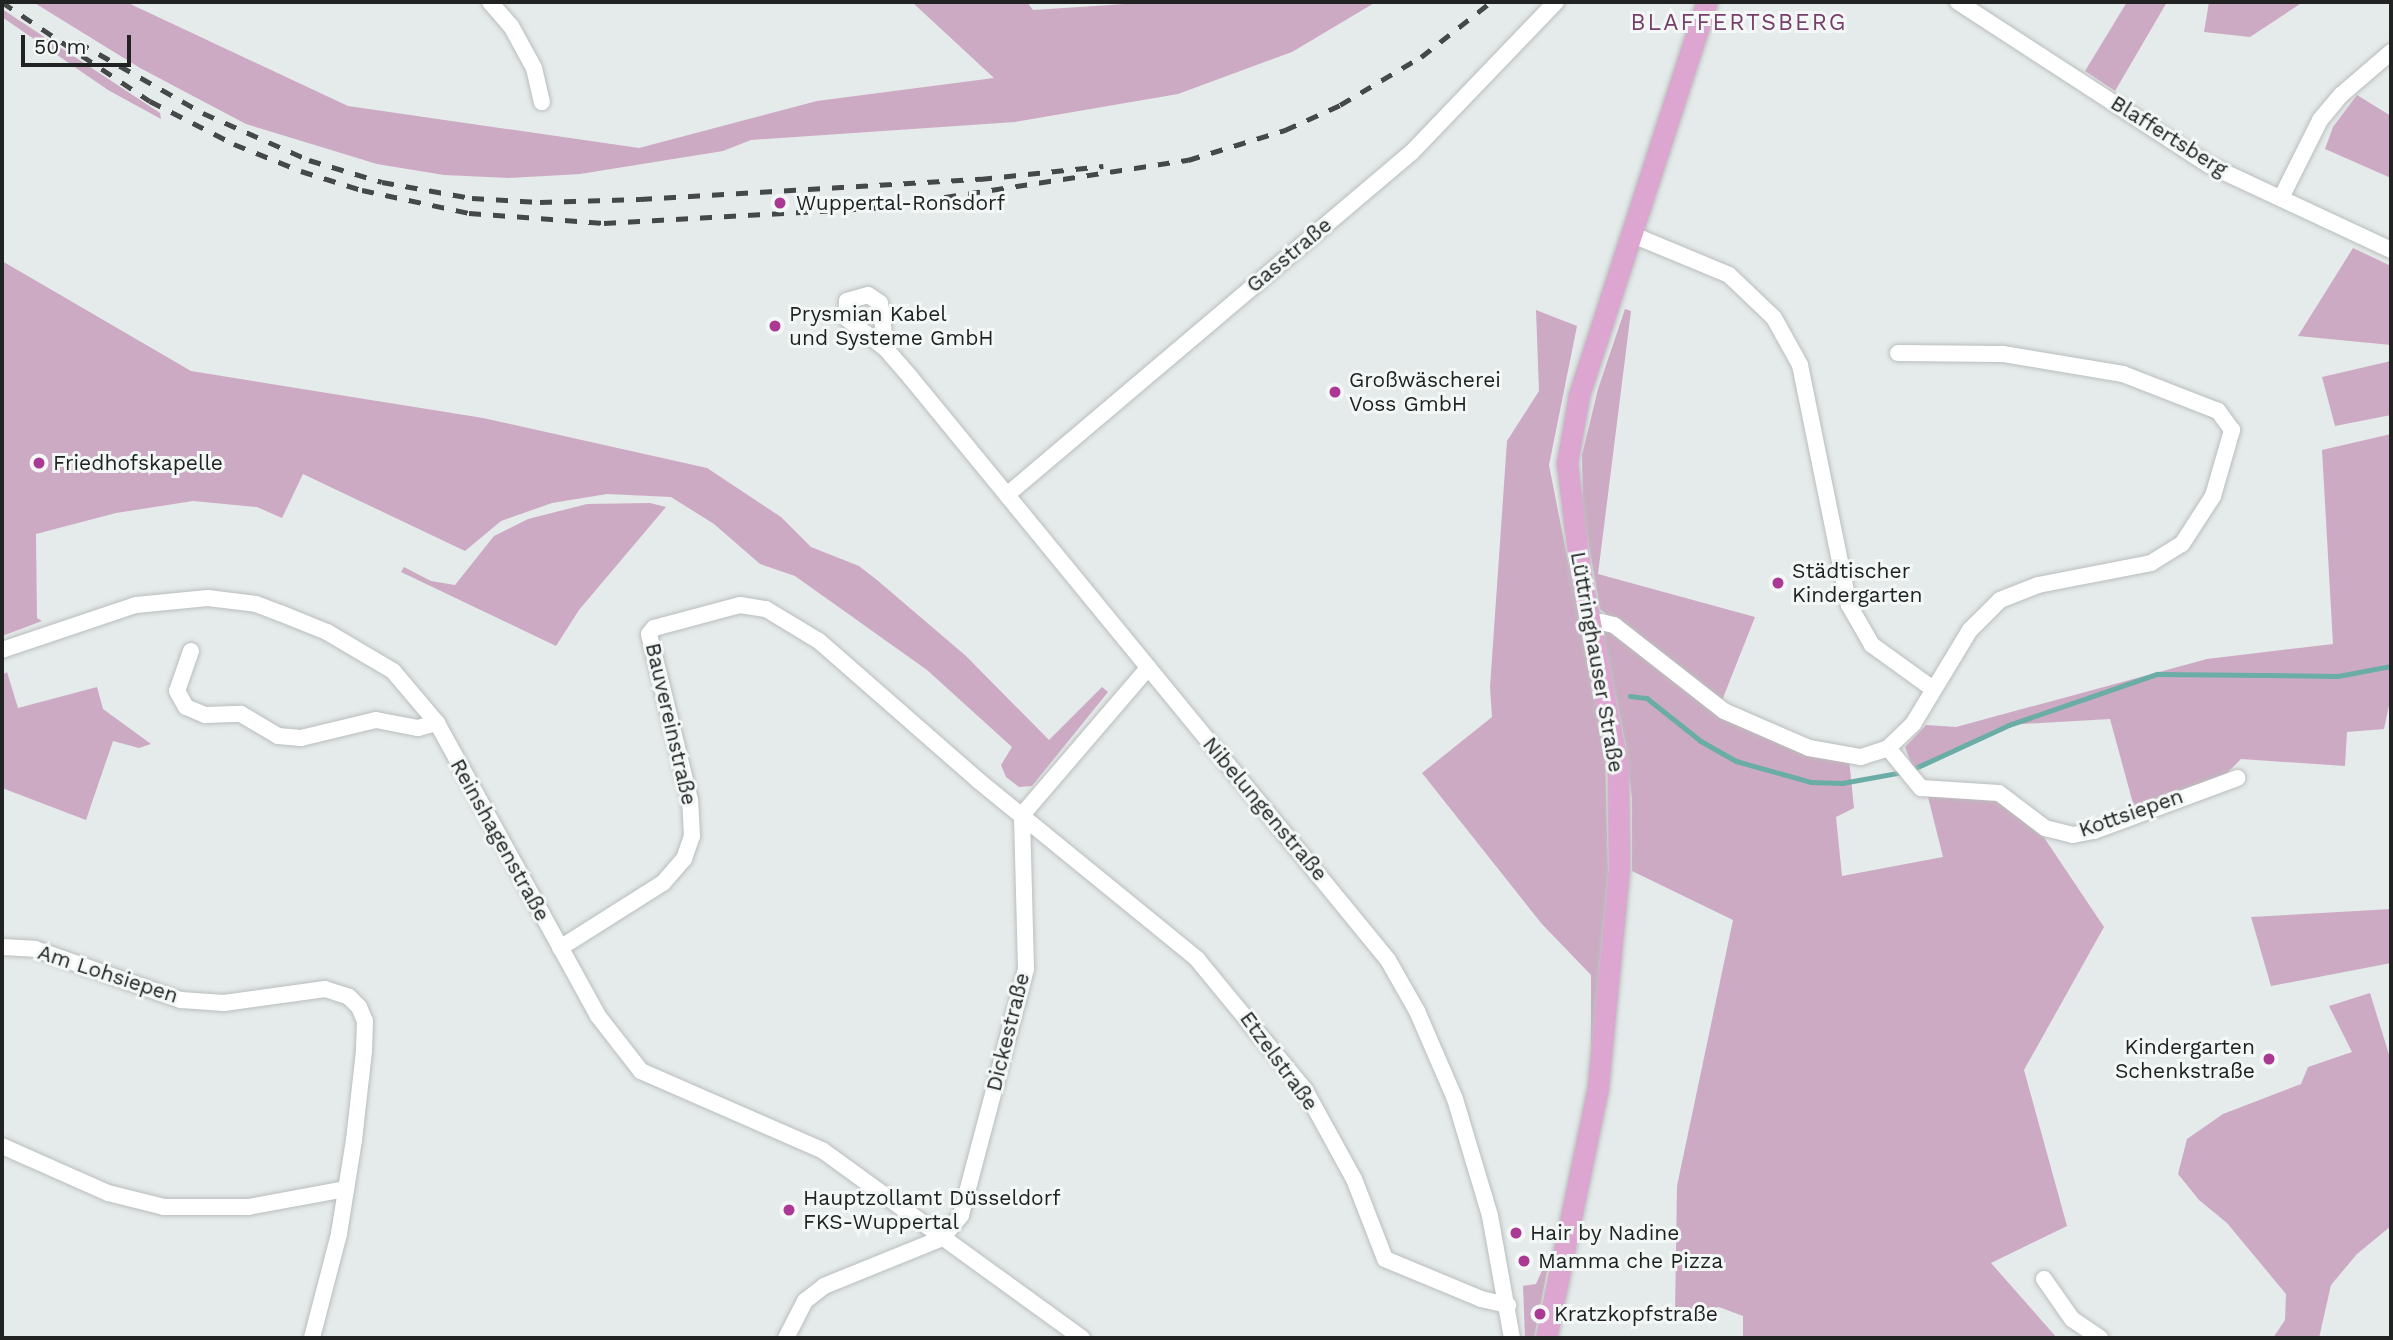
<!DOCTYPE html>
<html>
<head>
<meta charset="utf-8">
<style>
	body { margin:0 }
	#map { position:relative; width:2393px; height:1340px; overflow:hidden; background:#e5eaea; font-family:"Work Sans",sans-serif }
	div>[style] { position:absolute }
	[style*='--x'] { left:calc(var(--x)*1px); top:calc(var(--y)*1px); width:calc(var(--w)*1px); rotate:calc(var(--a)*1deg) }
	.green>* { inset:0; background:#cdaac3 }
	.stream>* { height:4.5px; margin:-2.25px; padding:0 2.25px; transform-origin:2.25px; border-radius:2.25px; background:#6aada6 }
	.roads { filter:drop-shadow(0 0 2px #b9bebd) drop-shadow(0 0 2px #b9bebd) }
	.minor>* { height:16px; margin:-8px; padding:0 8px; transform-origin:8px; border-radius:8px; background:#fff }
	.major>* { height:21px; margin:-10.5px; padding:0 10.5px; transform-origin:10.5px; border-radius:10.5px; background:#dda6d0 }
	.rail>* { height:4.5px; margin-top:-2.25px; transform-origin:0; background:repeating-linear-gradient(90deg,#454848 0 12px,transparent 0 24px) }
	.dots>* { width:19px; height:19px; translate:-50% -50%; box-sizing:border-box; border:4px solid #f3f8f7; border-radius:50% }
	span { translate:-50% -50%; white-space:nowrap; text-align:center; line-height:1.15; -webkit-text-stroke:6px #f3f8f7; paint-order:stroke }
	.street-label { font-size:21px; color:#212323 }
	.poi-label { font-size:21px; color:#212323 }
	.left { translate:0 -50%; text-align:left }
	.right { translate:-100% -50%; text-align:right }
	.neighbourhood-label { font-size:23px; color:#783e6a; letter-spacing:2px }
	.frame { position:absolute; inset:0; border:4px solid #212323; pointer-events:none }
	.scale { position:absolute; left:21px; top:35px; width:110px; height:32px; box-sizing:border-box; border:4px solid #212323; border-top:0; padding-left:9px; font-size:21px; line-height:24px; white-space:nowrap; color:#212323; -webkit-text-stroke:5px #f3f8f7; paint-order:stroke }
</style>
</head>
<body>
<div id="map">
	<div class="green">
		<div style="clip-path:polygon(33px 2px,126px 2px,348px 106px,639px 148px,817px 101px,994px 78px,912px 2px,1027px 2px,1033px 10px,1156px 2px,1376px 2px,1292px 52px,1178px 94px,1015px 122px,751px 140px,723px 151px,580px 174px,509px 178px,444px 175px,377px 164px,246px 124px,140px 68px)"></div>
		<div style="clip-path:polygon(2127px 2px,2167px 2px,2115px 91px,2085px 71px)"></div>
		<div style="clip-path:polygon(2209px 2px,2303px 2px,2250px 37px,2204px 32px)"></div>
		<div style="clip-path:polygon(2px 9px,160px 113px,161px 119px,108px 90px,2px 17px)"></div>
		<div style="clip-path:polygon(2357px 95px,2391px 116px,2391px 178px,2325px 149px,2333px 127px)"></div>
		<div style="clip-path:polygon(2353px 248px,2391px 266px,2391px 345px,2298px 336px)"></div>
		<div style="clip-path:polygon(2px 261px,191px 371px,483px 418px,707px 468px,781px 517px,811px 547px,859px 566px,877px 580px,966px 656px,1049px 740px,1102px 687px,1108px 692px,1032px 786px,1019px 787px,1006px 777px,1001px 765px,1012px 747px,927px 670px,795px 576px,760px 564px,714px 524px,671px 497px,607px 494px,552px 503px,501px 521px,465px 551px,303px 474px,282px 518px,257px 507px,193px 501px,116px 513px,36px 534px,37px 618px,42px 621px,2px 636px)"></div>
		<div style="clip-path:polygon(1625px 309px,1631px 311px,1598px 574px,1755px 617px,1721px 703px,1600px 609px,1583px 511px,1582px 455px,1598px 389px)"></div>
		<div style="clip-path:polygon(1536px 310px,1577px 326px,1549px 465px,1605px 750px,1608px 873px,1591px 1052px,1591px 975px,1541px 923px,1422px 773px,1492px 717px,1490px 687px,1507px 441px,1539px 391px)"></div>
		<div style="clip-path:polygon(2391px 361px,2391px 415px,2335px 426px,2322px 377px)"></div>
		<div style="clip-path:polygon(2391px 434px,2391px 696px,2384px 729px,2347px 732px,2345px 766px,2241px 759px,2224px 776px,2134px 807px,2110px 719px,2005px 725px,1913px 768px,1905px 747px,1926px 725px,1956px 727px,2207px 659px,2333px 644px,2322px 450px)"></div>
		<div style="clip-path:polygon(650px 503px,666px 507px,579px 610px,556px 646px,401px 572px,404px 567px,431px 581px,455px 585px,494px 536px,528px 519px,587px 504px)"></div>
		<div style="clip-path:polygon(1602px 628px,1616px 632px,1642px 657px,1719px 713px,1849px 759px,1854px 808px,1836px 817px,1842px 876px,1943px 857px,1928px 797px,1973px 794px,1997px 798px,2041px 833px,2104px 927px,2024px 1070px,2067px 1226px,1991px 1263px,2057px 1338px,1743px 1338px,1743px 1316px,1719px 1307px,1675px 1314px,1677px 1186px,1733px 920px,1632px 871px,1632px 799px,1626px 746px)"></div>
		<div style="clip-path:polygon(7px 672px,18px 708px,97px 687px,103px 709px,151px 744px,139px 748px,113px 741px,86px 820px,2px 788px,2px 675px)"></div>
		<div style="clip-path:polygon(2391px 909px,2391px 963px,2271px 986px,2251px 917px)"></div>
		<div style="clip-path:polygon(2370px 993px,2391px 1061px,2391px 1226px,2357px 1254px,2331px 1285px,2319px 1338px,2273px 1338px,2285px 1320px,2286px 1294px,2227px 1223px,2199px 1200px,2178px 1174px,2187px 1139px,2223px 1114px,2301px 1084px,2308px 1067px,2352px 1052px,2329px 1006px)"></div>
		<div style="clip-path:polygon(1551px 1251px,1534px 1338px,1525px 1338px,1523px 1286px,1536px 1284px)"></div>
	</div>
	<div class="stream">
		<div style="--x:1630;--y:696;--w:17;--a:7"></div>
		<div style="--x:1647;--y:698;--w:69;--a:38.5"></div>
		<div style="--x:1701;--y:741;--w:40;--a:29.7"></div>
		<div style="--x:1736;--y:761;--w:78;--a:15.6"></div>
		<div style="--x:1811;--y:782;--w:31;--a:2"></div>
		<div style="--x:1842;--y:783;--w:68;--a:-10.2"></div>
		<div style="--x:1909;--y:771;--w:110;--a:-24.7"></div>
		<div style="--x:2009;--y:725;--w:157;--a:-19"></div>
		<div style="--x:2157;--y:674;--w:181;--a:0.6"></div>
		<div style="--x:2338;--y:676;--w:54;--a:-10.7"></div>
	</div>
	<div class="roads">
		<div class="minor">
			<div style="--x:490;--y:2;--w:32;--a:49"></div>
			<div style="--x:511;--y:26;--w:48;--a:61.3"></div>
			<div style="--x:534;--y:68;--w:35;--a:77"></div>
			<div style="--x:1958;--y:2;--w:299;--a:33"></div>
			<div style="--x:2209;--y:165;--w:201;--a:25"></div>
			<div style="--x:2281;--y:198;--w:87;--a:-63.4"></div>
			<div style="--x:2320;--y:120;--w:33;--a:-50"></div>
			<div style="--x:2341;--y:95;--w:66;--a:-40.7"></div>
			<div style="--x:1633;--y:235;--w:104;--a:22.6"></div>
			<div style="--x:1729;--y:275;--w:62;--a:43.7"></div>
			<div style="--x:1774;--y:318;--w:54;--a:61"></div>
			<div style="--x:1800;--y:365;--w:245;--a:78.5"></div>
			<div style="--x:1849;--y:605;--w:46;--a:60.1"></div>
			<div style="--x:1872;--y:645;--w:75;--a:35.8"></div>
			<div style="--x:886;--y:349;--w:46;--a:-97.4"></div>
			<div style="--x:880;--y:303;--w:14;--a:-146"></div>
			<div style="--x:868;--y:295;--w:22;--a:164"></div>
			<div style="--x:847;--y:301;--w:17;--a:93"></div>
			<div style="--x:846;--y:318;--w:51;--a:37.8"></div>
			<div style="--x:886;--y:349;--w:38;--a:49"></div>
			<div style="--x:911;--y:378;--w:752;--a:50.66"></div>
			<div style="--x:1388;--y:960;--w:59;--a:60.4"></div>
			<div style="--x:1417;--y:1011;--w:96;--a:66.6"></div>
			<div style="--x:1455;--y:1099;--w:122;--a:73.3"></div>
			<div style="--x:1490;--y:1216;--w:124;--a:79.8"></div>
			<div style="--x:1008;--y:494;--w:529;--a:-40.25"></div>
			<div style="--x:1412;--y:152;--w:208;--a:-46.2"></div>
			<div style="--x:1601;--y:622;--w:13;--a:13"></div>
			<div style="--x:1614;--y:625;--w:140;--a:38"></div>
			<div style="--x:1724;--y:711;--w:93;--a:23.5"></div>
			<div style="--x:1809;--y:748;--w:53;--a:9.8"></div>
			<div style="--x:1861;--y:757;--w:28;--a:-18"></div>
			<div style="--x:1888;--y:748;--w:52;--a:50.5"></div>
			<div style="--x:1921;--y:788;--w:78;--a:3.7"></div>
			<div style="--x:1999;--y:793;--w:58;--a:37.3"></div>
			<div style="--x:2045;--y:828;--w:29;--a:14"></div>
			<div style="--x:2073;--y:835;--w:21;--a:-11"></div>
			<div style="--x:2094;--y:831;--w:153;--a:-20.3"></div>
			<div style="--x:2;--y:650;--w:141;--a:-18.6"></div>
			<div style="--x:136;--y:605;--w:72;--a:-5.6"></div>
			<div style="--x:208;--y:598;--w:48;--a:7.1"></div>
			<div style="--x:256;--y:604;--w:26;--a:21"></div>
			<div style="--x:280;--y:613;--w:51;--a:22"></div>
			<div style="--x:327;--y:632;--w:77;--a:30.6"></div>
			<div style="--x:393;--y:671;--w:68;--a:49.8"></div>
			<div style="--x:437;--y:723;--w:334;--a:61.2"></div>
			<div style="--x:598;--y:1016;--w:70;--a:52"></div>
			<div style="--x:641;--y:1071;--w:197;--a:23.6"></div>
			<div style="--x:822;--y:1150;--w:321;--a:35.9"></div>
			<div style="--x:191;--y:651;--w:42;--a:109.3"></div>
			<div style="--x:177;--y:691;--w:18;--a:61"></div>
			<div style="--x:186;--y:707;--w:21;--a:23"></div>
			<div style="--x:205;--y:715;--w:36;--a:-2"></div>
			<div style="--x:241;--y:714;--w:43;--a:30.7"></div>
			<div style="--x:278;--y:736;--w:23;--a:5"></div>
			<div style="--x:301;--y:738;--w:77;--a:-13.5"></div>
			<div style="--x:376;--y:720;--w:43;--a:10.8"></div>
			<div style="--x:418;--y:728;--w:20;--a:-15"></div>
			<div style="--x:1888;--y:748;--w:35;--a:-44"></div>
			<div style="--x:1913;--y:724;--w:110;--a:-58.8"></div>
			<div style="--x:1970;--y:630;--w:42;--a:-45"></div>
			<div style="--x:2000;--y:600;--w:41;--a:-21.5"></div>
			<div style="--x:2038;--y:585;--w:115;--a:-11"></div>
			<div style="--x:2151;--y:563;--w:36;--a:-32"></div>
			<div style="--x:2182;--y:544;--w:57;--a:-57.1"></div>
			<div style="--x:2213;--y:496;--w:69;--a:-73.9"></div>
			<div style="--x:2232;--y:430;--w:24;--a:-126"></div>
			<div style="--x:2218;--y:411;--w:102;--a:-158.7"></div>
			<div style="--x:2123;--y:374;--w:122;--a:-170.5"></div>
			<div style="--x:2003;--y:354;--w:105;--a:-179.5"></div>
			<div style="--x:2;--y:947;--w:33;--a:3"></div>
			<div style="--x:35;--y:949;--w:155;--a:19.3"></div>
			<div style="--x:181;--y:1000;--w:43;--a:4"></div>
			<div style="--x:224;--y:1003;--w:102;--a:-7.9"></div>
			<div style="--x:325;--y:989;--w:25;--a:18"></div>
			<div style="--x:349;--y:997;--w:14;--a:45"></div>
			<div style="--x:359;--y:1007;--w:15;--a:67"></div>
			<div style="--x:365;--y:1021;--w:30;--a:92"></div>
			<div style="--x:364;--y:1051;--w:90;--a:96.4"></div>
			<div style="--x:354;--y:1140;--w:95;--a:99.1"></div>
			<div style="--x:339;--y:1234;--w:107;--a:104.6"></div>
			<div style="--x:560;--y:948;--w:122;--a:-32.3"></div>
			<div style="--x:663;--y:883;--w:32;--a:-49"></div>
			<div style="--x:684;--y:859;--w:24;--a:-71"></div>
			<div style="--x:692;--y:836;--w:36;--a:-93"></div>
			<div style="--x:690;--y:800;--w:171;--a:-103.9"></div>
			<div style="--x:649;--y:634;--w:8;--a:-50"></div>
			<div style="--x:654;--y:628;--w:89;--a:-15"></div>
			<div style="--x:740;--y:605;--w:26;--a:9"></div>
			<div style="--x:766;--y:609;--w:62;--a:31.1"></div>
			<div style="--x:819;--y:641;--w:213;--a:41.2"></div>
			<div style="--x:979;--y:781;--w:281;--a:39.2"></div>
			<div style="--x:1197;--y:959;--w:170;--a:50.5"></div>
			<div style="--x:1305;--y:1090;--w:102;--a:61.2"></div>
			<div style="--x:1354;--y:1179;--w:86;--a:68.8"></div>
			<div style="--x:1385;--y:1259;--w:104;--a:22.6"></div>
			<div style="--x:1481;--y:1299;--w:28;--a:13"></div>
			<div style="--x:2;--y:1146;--w:116;--a:23.9"></div>
			<div style="--x:108;--y:1193;--w:58;--a:14"></div>
			<div style="--x:164;--y:1207;--w:84;--a:0"></div>
			<div style="--x:248;--y:1207;--w:100;--a:-10.4"></div>
			<div style="--x:2044;--y:1279;--w:49;--a:55"></div>
			<div style="--x:2072;--y:1319;--w:34;--a:34"></div>
			<div style="--x:786;--y:1338;--w:42;--a:-62.8"></div>
			<div style="--x:805;--y:1301;--w:24;--a:-38"></div>
			<div style="--x:824;--y:1286;--w:127;--a:-22.1"></div>
			<div style="--x:942;--y:1238;--w:30;--a:-50"></div>
			<div style="--x:961;--y:1215;--w:254;--a:-75.2"></div>
			<div style="--x:1026;--y:969;--w:154;--a:-91.5"></div>
			<div style="--x:1022;--y:815;--w:194;--a:-49.4"></div>
		</div>
		<div class="major">
			<div style="--x:1546;--y:1338;--w:257;--a:-78.3"></div>
			<div style="--x:1598;--y:1086;--w:218;--a:-84.5"></div>
			<div style="--x:1619;--y:869;--w:102;--a:-90.6"></div>
			<div style="--x:1618;--y:767;--w:194;--a:-101"></div>
			<div style="--x:1581;--y:577;--w:115;--a:-97"></div>
			<div style="--x:1567;--y:463;--w:69;--a:-80"></div>
			<div style="--x:1579;--y:395;--w:413;--a:-72"></div>
		</div>
	</div>
	<div class="rail">
		<div style="--x:2;--y:2;--w:178;--a:33.8"></div>
		<div style="--x:150;--y:101;--w:94;--a:27.1"></div>
		<div style="--x:234;--y:144;--w:72;--a:21.9"></div>
		<div style="--x:301;--y:171;--w:64;--a:17.3"></div>
		<div style="--x:362;--y:190;--w:109;--a:12.1"></div>
		<div style="--x:469;--y:213;--w:135;--a:4.2"></div>
		<div style="--x:604;--y:223;--w:269;--a:-3.2"></div>
		<div style="--x:873;--y:208;--w:319;--a:-8.7"></div>
		<div style="--x:1188;--y:160;--w:102;--a:-17.2"></div>
		<div style="--x:1285;--y:130;--w:60;--a:-24.4"></div>
		<div style="--x:1340;--y:105;--w:94;--a:-30.7"></div>
		<div style="--x:1421;--y:57;--w:89;--a:-38.2"></div>
		<div style="--x:78;--y:42;--w:144;--a:29.6"></div>
		<div style="--x:203;--y:113;--w:116;--a:23.9"></div>
		<div style="--x:309;--y:160;--w:76;--a:16.8"></div>
		<div style="--x:382;--y:182;--w:91;--a:10.1"></div>
		<div style="--x:472;--y:198;--w:68;--a:3.4"></div>
		<div style="--x:540;--y:202;--w:100;--a:-1.7"></div>
		<div style="--x:640;--y:199;--w:341;--a:-3.4"></div>
		<div style="--x:980;--y:179;--w:124;--a:-6"></div>
	</div>
	<div class="dots">
		<div style="left:780px;top:203px;background:#ab3994"></div>
		<div style="left:775px;top:326px;background:#ab3994"></div>
		<div style="left:1335px;top:392px;background:#ab3994"></div>
		<div style="left:39px;top:463px;background:#ab3994"></div>
		<div style="left:1778px;top:583px;background:#ab3994"></div>
		<div style="left:2269px;top:1059px;background:#ab3994"></div>
		<div style="left:789px;top:1210px;background:#ab3994"></div>
		<div style="left:1516px;top:1233px;background:#ab3994"></div>
		<div style="left:1524px;top:1261px;background:#ab3994"></div>
		<div style="left:1540px;top:1314px;background:#ab3994"></div>
	</div>
	<div class="street-label">
		<span style="left:2169px;top:136px;rotate:32deg">Blaffertsberg</span>
		<span style="left:1289px;top:255px;rotate:-40deg">Gasstraße</span>
		<span style="left:1597px;top:662px;rotate:80deg">Lüttringhauser Straße</span>
		<span style="left:671px;top:724px;rotate:77deg">Bauvereinstraße</span>
		<span style="left:1265px;top:809px;rotate:50deg">Nibelungenstraße</span>
		<span style="left:2131px;top:813px;rotate:-19deg">Kottsiepen</span>
		<span style="left:500px;top:840px;rotate:61deg">Reinshagenstraße</span>
		<span style="left:108px;top:974px;rotate:18deg">Am Lohsiepen</span>
		<span style="left:1008px;top:1032px;rotate:-76deg">Dickestraße</span>
		<span style="left:1279px;top:1061px;rotate:54deg">Etzelstraße</span>
	</div>
	<div class="poi-label">
		<span class="left" style="left:796px;top:203px">Wuppertal-Ronsdorf</span>
		<span class="left" style="left:789px;top:326px">Prysmian Kabel<br>und Systeme GmbH</span>
		<span class="left" style="left:1349px;top:392px">Großwäscherei<br>Voss GmbH</span>
		<span class="left" style="left:53px;top:463px">Friedhofskapelle</span>
		<span class="left" style="left:1792px;top:583px">Städtischer<br>Kindergarten</span>
		<span class="right" style="left:2255px;top:1059px">Kindergarten<br>Schenkstraße</span>
		<span class="left" style="left:803px;top:1210px">Hauptzollamt Düsseldorf<br>FKS-Wuppertal</span>
		<span class="left" style="left:1530px;top:1233px">Hair by Nadine</span>
		<span class="left" style="left:1538px;top:1261px">Mamma che Pizza</span>
		<span class="left" style="left:1554px;top:1314px">Kratzkopfstraße</span>
	</div>
	<div class="neighbourhood-label">
		<span style="left:1739px;top:23px">BLAFFERTSBERG</span>
	</div>
	<div class="frame"></div>
	<div class="scale">50 m</div>
</div>
</body>
</html>
